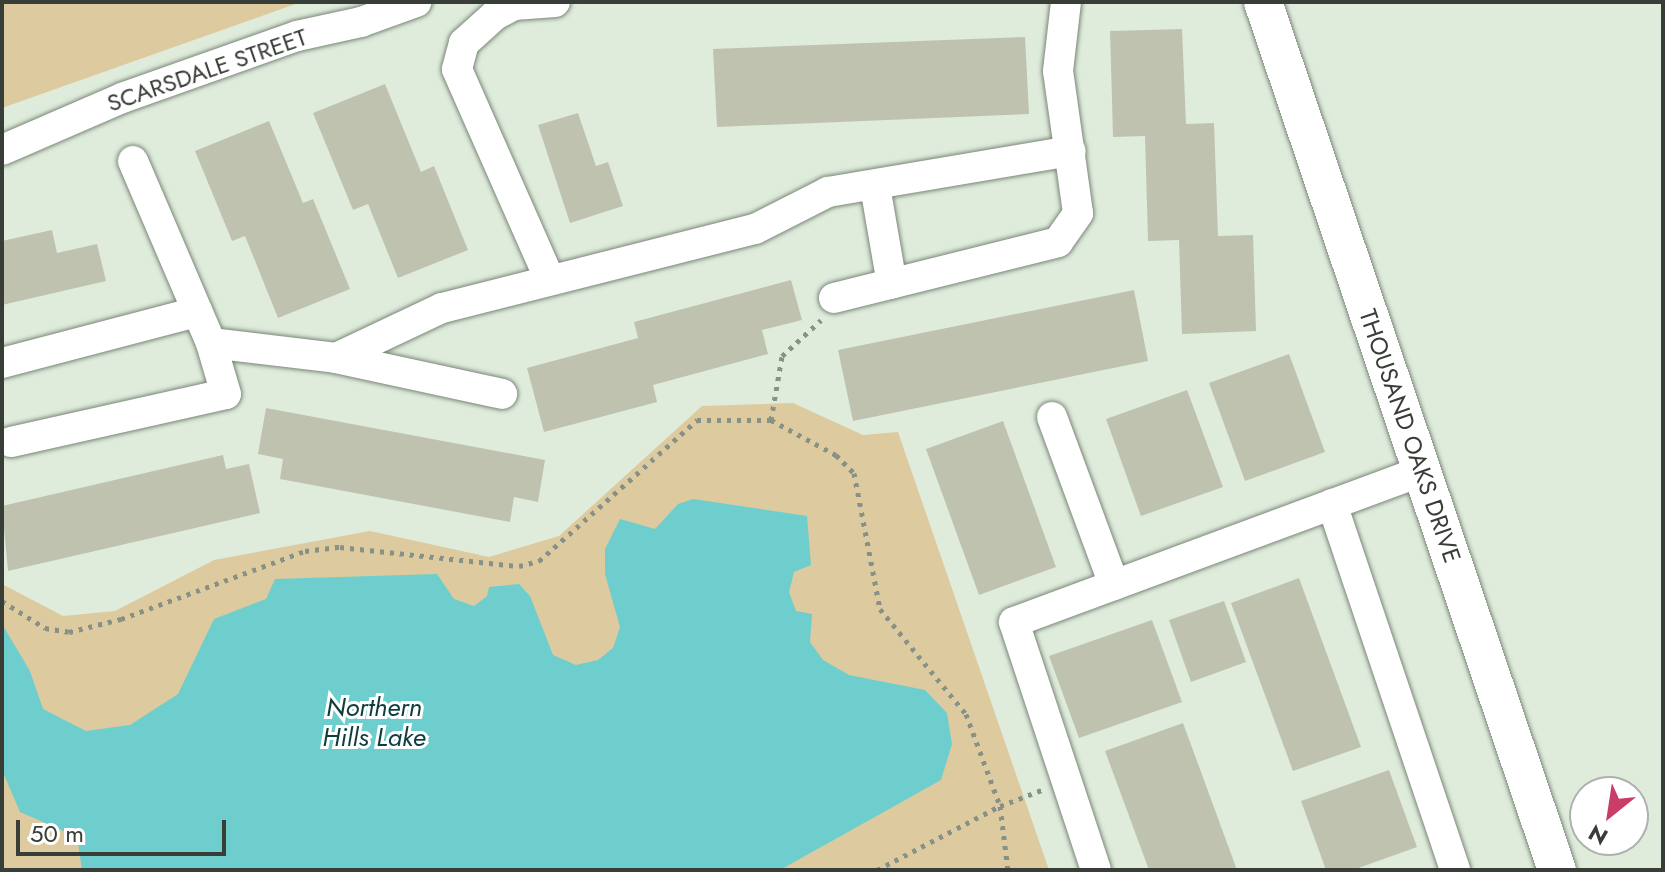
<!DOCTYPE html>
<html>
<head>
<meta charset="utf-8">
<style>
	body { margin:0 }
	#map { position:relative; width:1665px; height:872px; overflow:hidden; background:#dfecdc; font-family:Jost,sans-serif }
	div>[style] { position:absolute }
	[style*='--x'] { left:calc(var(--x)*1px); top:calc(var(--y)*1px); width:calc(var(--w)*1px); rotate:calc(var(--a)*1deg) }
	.green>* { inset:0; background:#ddca9f }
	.water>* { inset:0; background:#6ececd }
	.building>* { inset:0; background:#c0c2b0 }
	.path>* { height:5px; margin-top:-2.5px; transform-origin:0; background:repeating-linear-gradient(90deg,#889186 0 4px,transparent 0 10px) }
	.roads { filter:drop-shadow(0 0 2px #7b8678) drop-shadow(0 0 2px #7b8678) }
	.minor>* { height:30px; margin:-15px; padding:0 15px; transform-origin:15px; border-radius:15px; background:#fff }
	.major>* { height:38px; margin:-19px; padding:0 19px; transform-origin:19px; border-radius:19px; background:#fff }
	span { translate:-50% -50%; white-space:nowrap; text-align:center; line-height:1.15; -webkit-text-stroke:6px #fff; paint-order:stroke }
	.street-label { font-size:24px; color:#383d37 }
	.water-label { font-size:26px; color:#0f3d3d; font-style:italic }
	.frame { position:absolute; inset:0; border:4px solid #383d37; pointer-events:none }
	.north { position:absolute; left:1569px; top:776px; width:80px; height:80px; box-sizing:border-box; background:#fff; border:2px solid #afb1af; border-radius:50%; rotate:210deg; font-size:22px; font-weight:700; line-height:32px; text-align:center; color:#383d37 }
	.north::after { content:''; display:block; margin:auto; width:28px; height:36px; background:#cb3d69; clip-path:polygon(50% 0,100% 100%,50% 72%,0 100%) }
	.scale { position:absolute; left:16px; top:820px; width:210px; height:36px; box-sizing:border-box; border:4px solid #383d37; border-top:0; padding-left:10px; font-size:24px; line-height:28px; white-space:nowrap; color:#383d37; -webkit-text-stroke:6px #fff; paint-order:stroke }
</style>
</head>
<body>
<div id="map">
	<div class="green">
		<div style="clip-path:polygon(2px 2px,301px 2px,2px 108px)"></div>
		<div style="clip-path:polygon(793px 403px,863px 435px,898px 432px,1049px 870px,2px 870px,2px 584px,63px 616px,115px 611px,214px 560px,370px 531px,489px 557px,559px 536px,702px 406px)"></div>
	</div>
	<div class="water">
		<div style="clip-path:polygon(693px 499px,807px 516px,811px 565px,794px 572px,789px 592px,796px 611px,812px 614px,810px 642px,823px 660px,849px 675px,925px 690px,947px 713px,952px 744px,941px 780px,780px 870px,82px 870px,77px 837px,20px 812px,2px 770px,2px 624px,30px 671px,43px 709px,86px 731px,130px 725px,178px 694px,214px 619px,266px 599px,275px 579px,437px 574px,454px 599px,474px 606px,487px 596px,489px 587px,519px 584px,530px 596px,553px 655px,576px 665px,598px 660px,613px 648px,620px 627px,605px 574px,605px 549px,620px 519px,655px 529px,678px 504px)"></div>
	</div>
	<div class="building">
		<div style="clip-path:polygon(1182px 29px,1186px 124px,1214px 123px,1218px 236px,1253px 235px,1256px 331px,1182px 334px,1179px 240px,1148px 241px,1145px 136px,1113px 137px,1110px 31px)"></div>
		<div style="clip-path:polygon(1025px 37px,1029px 114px,717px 127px,713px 49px)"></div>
		<div style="clip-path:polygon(385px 84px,421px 172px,434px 166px,468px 250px,398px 278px,368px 204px,353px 210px,313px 113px)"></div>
		<div style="clip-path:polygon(578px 113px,596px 166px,608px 162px,623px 206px,570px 223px,538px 125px)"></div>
		<div style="clip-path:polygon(269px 121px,303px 203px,313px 199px,350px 289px,278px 318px,245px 236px,232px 241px,195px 151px)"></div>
		<div style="clip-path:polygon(52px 230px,57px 253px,97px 244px,106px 281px,2px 305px,2px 241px)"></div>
		<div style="clip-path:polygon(791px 280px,802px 320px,762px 330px,768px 354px,653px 385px,657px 402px,544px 432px,527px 368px,638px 338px,634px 322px)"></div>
		<div style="clip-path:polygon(1134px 290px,1148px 361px,853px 421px,838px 350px)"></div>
		<div style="clip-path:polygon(1289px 354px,1325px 452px,1245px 481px,1209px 383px)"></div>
		<div style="clip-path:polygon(1187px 390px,1223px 487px,1141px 516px,1106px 419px)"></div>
		<div style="clip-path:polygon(266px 408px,545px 460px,538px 502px,514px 497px,510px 522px,280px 479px,283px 459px,258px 454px)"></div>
		<div style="clip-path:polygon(1003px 421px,1056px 567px,979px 595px,926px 449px)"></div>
		<div style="clip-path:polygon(223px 455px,226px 469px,249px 464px,260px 513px,8px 571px,2px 506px)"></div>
		<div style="clip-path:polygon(1299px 578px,1361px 747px,1293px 771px,1231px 603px)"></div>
		<div style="clip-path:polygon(1224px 601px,1246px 662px,1191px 682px,1169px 620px)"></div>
		<div style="clip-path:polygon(1152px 620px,1182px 702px,1079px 738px,1049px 656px)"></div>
		<div style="clip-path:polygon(1183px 723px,1237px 870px,1149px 870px,1105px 751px)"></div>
		<div style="clip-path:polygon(1389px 770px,1417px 847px,1353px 870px,1326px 870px,1301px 801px)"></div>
	</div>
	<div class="path">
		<div style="--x:771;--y:420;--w:65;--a:-80.2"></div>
		<div style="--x:782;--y:356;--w:53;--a:-42.7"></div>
		<div style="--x:2;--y:601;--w:51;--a:32.1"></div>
		<div style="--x:45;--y:628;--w:24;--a:9"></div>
		<div style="--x:69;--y:632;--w:54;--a:-14"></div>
		<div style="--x:121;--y:619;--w:196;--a:-20.3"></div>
		<div style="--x:305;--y:551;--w:35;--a:-7"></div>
		<div style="--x:340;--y:547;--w:180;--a:6.1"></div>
		<div style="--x:519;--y:566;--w:21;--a:-14"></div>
		<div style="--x:539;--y:561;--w:212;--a:-41.7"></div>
		<div style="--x:697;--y:420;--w:74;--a:0"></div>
		<div style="--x:771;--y:420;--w:74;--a:28.3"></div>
		<div style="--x:836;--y:455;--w:25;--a:45"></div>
		<div style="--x:854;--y:473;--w:138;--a:79.2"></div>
		<div style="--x:880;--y:609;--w:136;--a:50.7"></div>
		<div style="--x:966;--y:714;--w:98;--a:69.7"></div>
		<div style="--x:1000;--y:806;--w:64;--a:82.9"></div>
		<div style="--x:877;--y:870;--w:139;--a:-27.5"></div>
		<div style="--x:1000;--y:806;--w:45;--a:-20.9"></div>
	</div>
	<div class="roads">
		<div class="minor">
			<div style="--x:2;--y:150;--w:131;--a:-23.4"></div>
			<div style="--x:122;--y:98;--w:186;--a:-19.5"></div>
			<div style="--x:297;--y:36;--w:66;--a:-12.3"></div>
			<div style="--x:361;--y:22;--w:59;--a:-20"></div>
			<div style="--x:875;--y:186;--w:99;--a:80.2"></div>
			<div style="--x:549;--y:278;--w:228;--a:-113.8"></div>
			<div style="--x:457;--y:69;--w:27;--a:-75"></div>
			<div style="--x:464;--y:43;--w:42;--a:-42.1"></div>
			<div style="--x:495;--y:15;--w:21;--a:-28"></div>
			<div style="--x:514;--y:5;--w:41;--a:-4.2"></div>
			<div style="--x:834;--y:298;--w:231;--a:-14"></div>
			<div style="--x:1058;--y:242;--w:35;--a:-55"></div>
			<div style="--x:1078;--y:213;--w:143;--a:-98"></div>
			<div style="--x:1058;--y:71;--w:69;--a:-83.4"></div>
			<div style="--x:211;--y:343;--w:126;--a:6.8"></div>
			<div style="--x:336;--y:358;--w:170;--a:12.2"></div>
			<div style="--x:336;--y:358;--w:117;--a:-25.3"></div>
			<div style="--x:442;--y:308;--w:323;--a:-14.2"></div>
			<div style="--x:755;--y:229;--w:82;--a:-26.9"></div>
			<div style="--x:828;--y:192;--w:246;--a:-9.6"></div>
			<div style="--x:2;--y:363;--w:202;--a:-14.7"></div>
			<div style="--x:1052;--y:417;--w:179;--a:69.7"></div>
			<div style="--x:11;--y:442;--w:220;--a:-12.6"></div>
			<div style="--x:226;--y:394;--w:53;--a:-106.4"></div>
			<div style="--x:211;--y:343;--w:198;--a:-113.2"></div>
			<div style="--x:1332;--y:504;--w:386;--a:71.4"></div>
			<div style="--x:1096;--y:870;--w:261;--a:-108.3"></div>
			<div style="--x:1014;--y:622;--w:435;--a:-20.3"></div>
		</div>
		<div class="major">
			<div style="--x:1263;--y:2;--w:916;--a:71.29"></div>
		</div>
	</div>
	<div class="street-label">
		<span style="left:207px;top:70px;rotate:-19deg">SCARSDALE STREET</span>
		<span style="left:1410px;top:436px;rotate:71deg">THOUSAND OAKS DRIVE</span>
	</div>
	<div class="water-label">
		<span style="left:374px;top:723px">Northern<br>Hills Lake</span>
	</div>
	<div class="frame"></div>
	<div class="north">N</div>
	<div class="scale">50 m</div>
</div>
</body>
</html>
